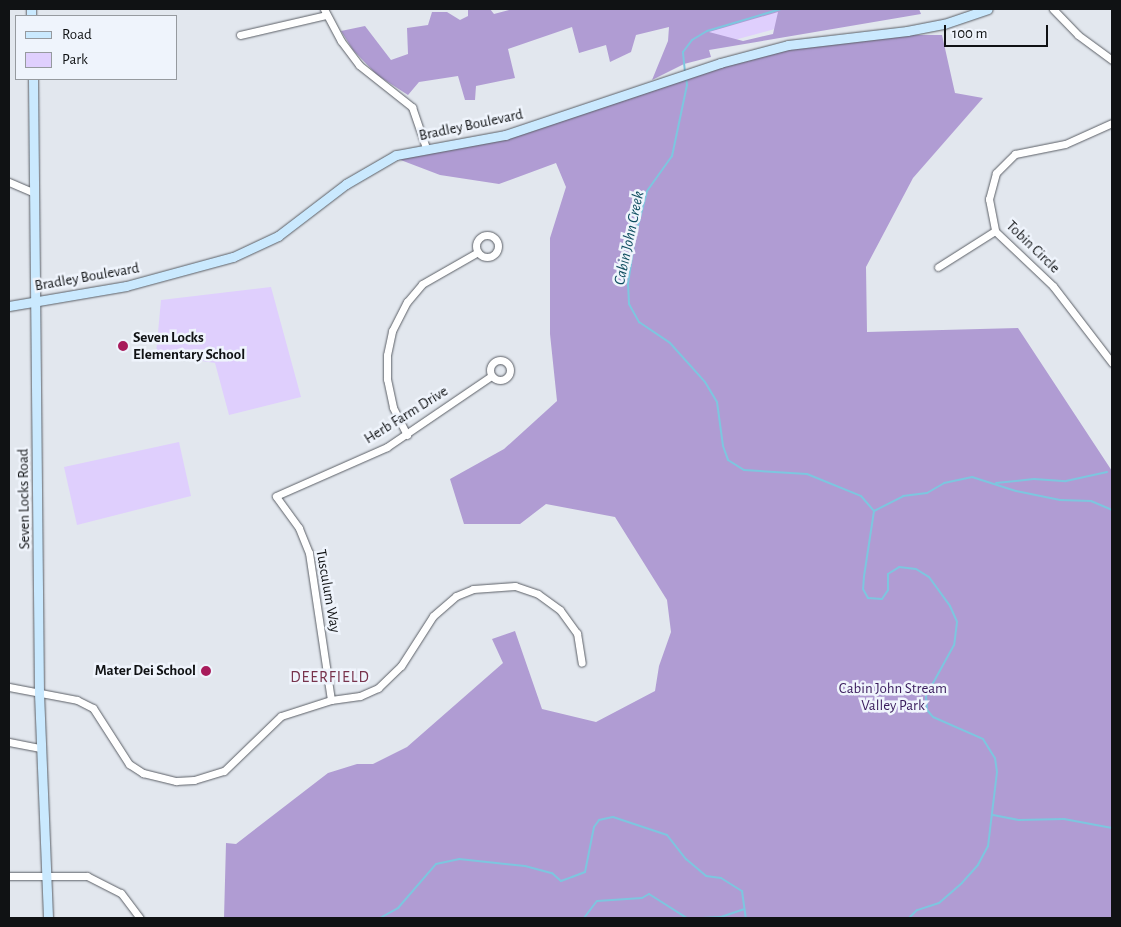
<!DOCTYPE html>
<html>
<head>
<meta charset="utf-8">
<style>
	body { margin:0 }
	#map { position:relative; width:1121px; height:927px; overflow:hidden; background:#e2e7ee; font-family:"Alegreya Sans",sans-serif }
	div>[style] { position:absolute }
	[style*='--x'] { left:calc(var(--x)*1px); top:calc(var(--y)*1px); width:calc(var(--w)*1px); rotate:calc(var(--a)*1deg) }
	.green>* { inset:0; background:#dfcffd }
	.forest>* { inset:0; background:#b09cd3 }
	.stream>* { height:2px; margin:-1px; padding:0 1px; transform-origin:1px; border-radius:1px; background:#7dc6df }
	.roads { filter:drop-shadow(0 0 1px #5b5f66) drop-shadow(0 0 1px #5b5f66) }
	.street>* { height:7px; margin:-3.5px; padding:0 3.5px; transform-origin:3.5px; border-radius:3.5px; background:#fff }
	.street>.ring { margin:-3.5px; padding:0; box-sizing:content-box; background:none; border:7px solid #fff; border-radius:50% }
	.secondary>* { height:9px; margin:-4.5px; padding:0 4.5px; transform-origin:4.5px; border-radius:4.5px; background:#cae9fe }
	.dots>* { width:14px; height:14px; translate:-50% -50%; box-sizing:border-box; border:2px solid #eff4fc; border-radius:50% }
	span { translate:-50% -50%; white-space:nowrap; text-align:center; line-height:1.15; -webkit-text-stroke:5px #eff4fc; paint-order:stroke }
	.street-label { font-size:15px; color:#101214 }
	.poi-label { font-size:15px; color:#101214; font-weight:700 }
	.left { translate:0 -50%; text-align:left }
	.right { translate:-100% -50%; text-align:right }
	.park-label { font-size:15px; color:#3a1c5d }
	.water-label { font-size:16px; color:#0e4d5f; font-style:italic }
	.neighbourhood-label { font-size:16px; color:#77324b; letter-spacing:1px }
	.frame { position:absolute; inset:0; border:10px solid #101214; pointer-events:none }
	.legend { position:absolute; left:15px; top:15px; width:162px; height:65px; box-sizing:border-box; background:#eff4fc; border:1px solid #969a9f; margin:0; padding:6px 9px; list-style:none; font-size:15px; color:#101214 }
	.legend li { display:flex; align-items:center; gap:10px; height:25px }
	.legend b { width:25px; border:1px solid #969a9f }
	.scale { position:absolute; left:944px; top:25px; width:104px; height:22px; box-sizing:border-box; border:2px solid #101214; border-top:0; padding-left:6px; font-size:15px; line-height:18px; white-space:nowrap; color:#101214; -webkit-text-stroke:4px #eff4fc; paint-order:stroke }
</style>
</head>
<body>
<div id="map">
	<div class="green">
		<div style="clip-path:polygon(677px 9px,904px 9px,775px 29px,671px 57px)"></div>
		<div style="clip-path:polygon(271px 287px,301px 397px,229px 415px,215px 363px,156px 354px,161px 300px)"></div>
		<div style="clip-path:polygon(179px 442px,191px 496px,77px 525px,64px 467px)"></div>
	</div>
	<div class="forest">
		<div style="clip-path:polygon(evenodd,468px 9px,490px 9px,494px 14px,513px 9px,919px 9px,921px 14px,709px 50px,711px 57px,684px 64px,652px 80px,668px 41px,669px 27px,636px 35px,631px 52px,610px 62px,606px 45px,579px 53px,572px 27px,508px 49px,515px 78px,476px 86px,475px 100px,465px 100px,458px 76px,419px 82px,408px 95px,377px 75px,353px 50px,341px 31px,365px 26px,391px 60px,408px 54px,407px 28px,428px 25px,432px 12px,447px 12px,460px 20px,468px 16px,468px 9px,778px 12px,773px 34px,743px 41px,709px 32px,778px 12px)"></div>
		<div style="clip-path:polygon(861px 35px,942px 35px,955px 93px,983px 98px,913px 178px,866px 267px,867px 332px,1018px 328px,1112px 471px,1112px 918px,224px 918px,226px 843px,236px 844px,328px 773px,357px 764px,373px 764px,407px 747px,503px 663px,492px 639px,515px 631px,542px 709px,596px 722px,655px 691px,659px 666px,671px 632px,667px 600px,615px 517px,546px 504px,520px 524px,464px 524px,450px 479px,504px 449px,557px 401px,550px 334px,550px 238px,566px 187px,556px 163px,499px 184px,440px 175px,398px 159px,479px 143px,788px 45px)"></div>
	</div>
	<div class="stream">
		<div style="--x:685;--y:72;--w:20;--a:-96"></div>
		<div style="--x:683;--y:52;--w:15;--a:-53"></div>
		<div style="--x:692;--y:40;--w:17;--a:-31"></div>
		<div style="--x:707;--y:31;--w:77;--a:-16.6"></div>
		<div style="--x:686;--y:76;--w:9;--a:84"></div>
		<div style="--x:687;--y:85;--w:73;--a:101.9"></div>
		<div style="--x:672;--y:156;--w:43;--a:125.5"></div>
		<div style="--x:647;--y:191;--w:48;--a:104.6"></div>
		<div style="--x:635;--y:237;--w:48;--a:98.5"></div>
		<div style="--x:628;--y:284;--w:20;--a:87"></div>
		<div style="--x:629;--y:304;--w:21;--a:61"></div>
		<div style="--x:639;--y:322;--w:37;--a:34"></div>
		<div style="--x:670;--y:343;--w:52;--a:48.1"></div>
		<div style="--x:705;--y:382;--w:23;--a:59"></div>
		<div style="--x:717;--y:402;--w:44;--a:82.2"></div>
		<div style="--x:723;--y:446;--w:15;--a:70"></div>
		<div style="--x:728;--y:460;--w:19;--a:32"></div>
		<div style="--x:744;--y:470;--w:63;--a:3.6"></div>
		<div style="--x:807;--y:474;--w:58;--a:22.2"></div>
		<div style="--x:861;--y:496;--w:20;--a:49"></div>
		<div style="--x:874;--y:511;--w:66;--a:98.7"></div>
		<div style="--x:864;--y:576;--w:13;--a:94"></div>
		<div style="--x:863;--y:589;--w:10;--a:61"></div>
		<div style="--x:868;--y:598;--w:14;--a:4"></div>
		<div style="--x:882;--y:599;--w:11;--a:-56"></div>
		<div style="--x:888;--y:590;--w:16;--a:-90"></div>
		<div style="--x:888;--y:574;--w:13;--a:-32"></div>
		<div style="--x:899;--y:567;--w:17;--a:7"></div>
		<div style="--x:916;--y:569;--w:15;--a:32"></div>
		<div style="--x:929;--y:577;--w:36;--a:54"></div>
		<div style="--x:950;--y:606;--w:17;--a:66"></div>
		<div style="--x:957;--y:622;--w:23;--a:97"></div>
		<div style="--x:954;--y:645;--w:58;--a:118.8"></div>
		<div style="--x:926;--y:696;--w:14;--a:86"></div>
		<div style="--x:927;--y:710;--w:9;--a:49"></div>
		<div style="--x:933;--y:717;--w:55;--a:23.7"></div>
		<div style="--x:983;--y:739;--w:22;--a:58"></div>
		<div style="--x:995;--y:758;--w:14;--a:82"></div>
		<div style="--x:997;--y:772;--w:75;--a:96.9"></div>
		<div style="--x:988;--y:846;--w:21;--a:118"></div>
		<div style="--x:978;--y:865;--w:24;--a:132"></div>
		<div style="--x:962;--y:883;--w:30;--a:139"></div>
		<div style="--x:939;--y:903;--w:23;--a:162"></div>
		<div style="--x:917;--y:910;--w:11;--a:135"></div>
		<div style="--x:996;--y:483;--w:38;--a:-6"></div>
		<div style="--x:1034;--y:479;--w:32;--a:4"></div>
		<div style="--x:1066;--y:481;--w:42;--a:-12.4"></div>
		<div style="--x:874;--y:511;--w:33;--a:-27"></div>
		<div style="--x:903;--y:496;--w:24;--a:-7"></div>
		<div style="--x:927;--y:493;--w:20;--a:-30"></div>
		<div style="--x:944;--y:483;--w:29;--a:-12"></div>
		<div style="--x:972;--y:477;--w:46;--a:17.7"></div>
		<div style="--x:1016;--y:491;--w:45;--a:11.6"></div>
		<div style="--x:1060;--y:500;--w:31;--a:2"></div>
		<div style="--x:1091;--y:501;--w:23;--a:23"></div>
		<div style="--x:993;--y:815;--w:26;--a:11"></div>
		<div style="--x:1019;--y:820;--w:45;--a:-1.3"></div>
		<div style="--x:1064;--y:819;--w:49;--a:10.6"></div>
		<div style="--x:1112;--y:834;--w:3;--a:90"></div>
		<div style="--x:380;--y:918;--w:21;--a:-29"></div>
		<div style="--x:398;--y:908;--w:58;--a:-49.2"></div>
		<div style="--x:436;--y:864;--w:24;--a:-12"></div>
		<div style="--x:459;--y:859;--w:66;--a:6.1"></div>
		<div style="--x:525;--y:866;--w:28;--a:15"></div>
		<div style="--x:552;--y:873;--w:12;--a:42"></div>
		<div style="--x:561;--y:881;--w:12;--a:-20"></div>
		<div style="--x:572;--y:877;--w:14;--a:-21"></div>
		<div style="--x:585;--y:872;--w:46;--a:-78.7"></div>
		<div style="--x:594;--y:827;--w:9;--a:-54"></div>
		<div style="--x:599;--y:820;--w:14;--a:-12"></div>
		<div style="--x:613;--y:817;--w:57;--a:18.4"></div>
		<div style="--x:667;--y:835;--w:31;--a:52"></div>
		<div style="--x:686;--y:859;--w:26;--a:40"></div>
		<div style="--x:706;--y:876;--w:15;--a:8"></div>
		<div style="--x:721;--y:878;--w:25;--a:32"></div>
		<div style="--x:742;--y:891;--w:27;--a:82"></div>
		<div style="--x:584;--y:918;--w:21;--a:-53"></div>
		<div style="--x:597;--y:901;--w:45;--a:-3.8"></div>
		<div style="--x:642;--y:898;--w:8;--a:-30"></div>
		<div style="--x:649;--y:894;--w:45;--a:32.3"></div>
		<div style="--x:702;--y:918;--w:19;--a:-3"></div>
		<div style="--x:721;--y:917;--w:24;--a:-19"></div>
	</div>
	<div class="roads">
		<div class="street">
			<div style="--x:324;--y:9;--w:36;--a:62"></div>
			<div style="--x:341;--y:41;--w:30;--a:53"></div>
			<div style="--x:359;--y:65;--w:68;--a:38.4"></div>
			<div style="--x:412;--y:107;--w:43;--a:71.1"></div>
			<div style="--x:1053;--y:9;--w:36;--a:46"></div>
			<div style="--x:1078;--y:35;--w:42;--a:36.3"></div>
			<div style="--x:240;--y:35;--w:88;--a:-13.1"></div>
			<div style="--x:1112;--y:123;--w:51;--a:155.9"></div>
			<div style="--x:1065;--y:144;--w:51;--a:168.7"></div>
			<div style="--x:1015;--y:154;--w:27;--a:135"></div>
			<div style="--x:996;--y:173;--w:27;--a:105"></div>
			<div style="--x:989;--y:199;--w:33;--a:79"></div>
			<div style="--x:995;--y:231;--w:80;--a:43.5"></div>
			<div style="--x:1053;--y:286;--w:97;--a:52.5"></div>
			<div style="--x:9;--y:182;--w:26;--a:23"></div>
			<div class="ring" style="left:476px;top:235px;width:15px;height:15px"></div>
			<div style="--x:938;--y:267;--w:67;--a:-32.3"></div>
			<div class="ring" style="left:490px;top:360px;width:13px;height:13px"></div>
			<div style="--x:407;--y:435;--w:31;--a:-117"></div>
			<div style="--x:393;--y:407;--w:29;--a:-102"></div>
			<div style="--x:387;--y:379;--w:24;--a:-90"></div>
			<div style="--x:387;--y:355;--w:25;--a:-78"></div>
			<div style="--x:392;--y:331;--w:33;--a:-63"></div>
			<div style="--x:407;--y:302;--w:23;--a:-50"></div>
			<div style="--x:422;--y:284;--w:64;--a:-29.7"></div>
			<div style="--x:9;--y:687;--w:69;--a:10.8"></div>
			<div style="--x:77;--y:700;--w:18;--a:27"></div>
			<div style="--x:93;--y:708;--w:67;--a:57.3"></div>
			<div style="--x:129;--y:764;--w:17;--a:33"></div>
			<div style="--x:143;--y:773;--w:34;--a:14"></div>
			<div style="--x:176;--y:781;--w:18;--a:-3"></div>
			<div style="--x:194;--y:780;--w:31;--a:-17"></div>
			<div style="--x:224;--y:771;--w:79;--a:-44"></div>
			<div style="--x:281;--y:716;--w:52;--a:-17.7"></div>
			<div style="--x:331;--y:700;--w:29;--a:-8"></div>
			<div style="--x:360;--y:696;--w:20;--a:-24"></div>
			<div style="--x:378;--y:688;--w:32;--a:-44"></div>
			<div style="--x:401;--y:666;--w:59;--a:-57.4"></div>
			<div style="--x:433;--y:616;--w:30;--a:-41"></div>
			<div style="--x:456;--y:596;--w:18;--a:-22"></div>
			<div style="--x:473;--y:589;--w:42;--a:-4.1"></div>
			<div style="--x:515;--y:586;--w:24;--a:19"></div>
			<div style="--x:538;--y:594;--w:27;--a:36"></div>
			<div style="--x:560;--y:610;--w:29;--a:54"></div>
			<div style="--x:577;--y:633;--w:30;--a:81"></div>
			<div style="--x:331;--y:700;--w:149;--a:-98.5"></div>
			<div style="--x:309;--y:553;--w:27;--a:-112"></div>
			<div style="--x:299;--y:528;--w:39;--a:-126"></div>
			<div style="--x:276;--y:496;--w:121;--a:-23.8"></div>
			<div style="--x:387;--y:447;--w:126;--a:-34.3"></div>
			<div style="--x:9;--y:742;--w:32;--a:11"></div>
			<div style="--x:9;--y:876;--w:78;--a:0"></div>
			<div style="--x:87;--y:876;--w:38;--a:27"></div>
			<div style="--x:121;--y:893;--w:31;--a:53"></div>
		</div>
		<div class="secondary">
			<div style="--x:31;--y:9;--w:7;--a:90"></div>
			<div style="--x:33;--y:79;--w:614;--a:89.44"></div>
			<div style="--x:39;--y:693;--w:225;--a:87.7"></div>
			<div style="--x:9;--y:306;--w:119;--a:-9.7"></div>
			<div style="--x:126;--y:286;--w:111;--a:-15.2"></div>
			<div style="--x:233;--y:257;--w:50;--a:-25"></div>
			<div style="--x:278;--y:236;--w:86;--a:-37.4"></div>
			<div style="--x:346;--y:184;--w:58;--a:-30.1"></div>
			<div style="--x:396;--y:155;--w:111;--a:-10.4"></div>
			<div style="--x:505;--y:135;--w:227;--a:-18.5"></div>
			<div style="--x:720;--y:63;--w:70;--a:-14.8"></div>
			<div style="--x:788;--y:45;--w:120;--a:-6.7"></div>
			<div style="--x:907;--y:31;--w:38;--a:-11"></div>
			<div style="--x:944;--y:24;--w:46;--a:-18.8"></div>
		</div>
	</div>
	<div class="dots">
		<div style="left:123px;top:346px;background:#a81b5b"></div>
		<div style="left:206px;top:671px;background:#a81b5b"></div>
	</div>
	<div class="street-label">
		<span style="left:471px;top:125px;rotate:-12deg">Bradley Boulevard</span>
		<span style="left:1033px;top:247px;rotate:44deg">Tobin Circle</span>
		<span style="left:87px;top:277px;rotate:-10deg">Bradley Boulevard</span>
		<span style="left:406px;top:415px;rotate:-32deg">Herb Farm Drive</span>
		<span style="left:24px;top:499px;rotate:-91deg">Seven Locks Road</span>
		<span style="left:328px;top:591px;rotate:80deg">Tusculum Way</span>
	</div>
	<div class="poi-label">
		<span class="left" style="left:133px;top:346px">Seven Locks<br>Elementary School</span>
		<span class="right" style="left:196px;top:671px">Mater Dei School</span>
	</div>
	<div class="park-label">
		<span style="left:893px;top:697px">Cabin John Stream<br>Valley Park</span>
	</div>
	<div class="water-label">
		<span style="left:629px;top:238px;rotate:-78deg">Cabin John Creek</span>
	</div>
	<div class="neighbourhood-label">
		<span style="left:330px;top:677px">DEERFIELD</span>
	</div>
	<div class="frame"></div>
	<ul class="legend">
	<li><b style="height:6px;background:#cae9fe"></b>Road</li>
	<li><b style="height:14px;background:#dfcffd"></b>Park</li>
	</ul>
	<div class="scale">100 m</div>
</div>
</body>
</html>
